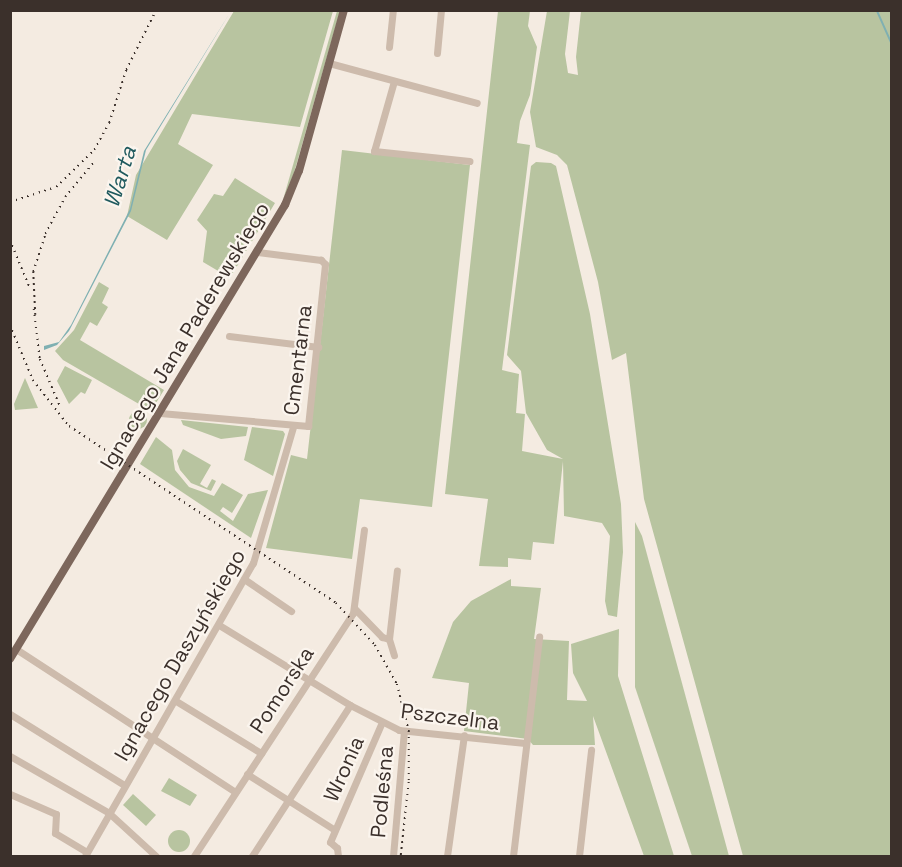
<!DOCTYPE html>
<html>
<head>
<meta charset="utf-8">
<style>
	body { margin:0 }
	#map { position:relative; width:902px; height:867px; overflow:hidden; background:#f4ebe1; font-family:"Space Grotesk",sans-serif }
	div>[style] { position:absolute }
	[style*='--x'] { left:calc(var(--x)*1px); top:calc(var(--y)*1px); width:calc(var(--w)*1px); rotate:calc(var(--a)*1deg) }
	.green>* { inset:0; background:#b8c4a0 }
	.round { border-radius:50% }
	.water>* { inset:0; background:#7fb0b2 }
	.stream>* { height:1.5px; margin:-0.75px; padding:0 0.75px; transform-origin:0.75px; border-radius:0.75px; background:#7fb0b2 }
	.minor>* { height:7px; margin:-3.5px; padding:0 3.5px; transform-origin:3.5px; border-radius:3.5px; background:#cdbbac }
	.major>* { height:8px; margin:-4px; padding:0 4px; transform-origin:4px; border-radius:4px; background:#7d675c }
	.rail>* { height:1.5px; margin-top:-0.75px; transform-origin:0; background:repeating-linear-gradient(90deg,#3b302b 0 1.5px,transparent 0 6px) }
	span { translate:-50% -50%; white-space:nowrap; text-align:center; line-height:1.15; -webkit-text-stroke:4.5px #fbf5ee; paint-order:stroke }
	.street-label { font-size:21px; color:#3b302b }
	.water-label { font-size:22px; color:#1f5a5e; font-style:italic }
	.frame { position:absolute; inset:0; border:12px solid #3b302b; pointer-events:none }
</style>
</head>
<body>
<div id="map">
	<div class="green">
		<div style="clip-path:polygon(234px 11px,333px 11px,300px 127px,192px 114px,178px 144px,213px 165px,167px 240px,127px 216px,136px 175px)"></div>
		<div style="clip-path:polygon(337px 11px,340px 11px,294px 173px,283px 200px)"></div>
		<div style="clip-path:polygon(498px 11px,530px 11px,528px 26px,537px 47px,530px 95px,520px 121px,517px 143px,530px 145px,502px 370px,519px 374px,516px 413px,525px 414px,522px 451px,563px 459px,547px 450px,526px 413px,521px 371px,507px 355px,531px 166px,536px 162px,551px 163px,556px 166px,590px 314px,621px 504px,623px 552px,617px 617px,608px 615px,605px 601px,610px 536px,602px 523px,564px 516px,563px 461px,554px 544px,533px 542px,531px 560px,508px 558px,508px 567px,479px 566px,488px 499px,445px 494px)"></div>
		<div style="clip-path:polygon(547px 11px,570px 11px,565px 54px,568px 73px,578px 75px,576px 57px,581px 11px,891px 11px,891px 856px,743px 856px,644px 499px,626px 353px,612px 360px,598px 282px,567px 165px,557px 155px,536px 147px,530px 112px)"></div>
		<div style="clip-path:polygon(342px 150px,470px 165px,432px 507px,360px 499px,352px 559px,266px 548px,291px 455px,307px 459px)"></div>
		<div style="clip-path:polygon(235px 178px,275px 203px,230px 278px,203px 262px,207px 231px,197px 220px,214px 194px,223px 196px)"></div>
		<div style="clip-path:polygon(99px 282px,109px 288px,102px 303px,108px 307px,97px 326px,90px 322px,80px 340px,164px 390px,151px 411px,63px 360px,55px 351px,74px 330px)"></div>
		<div style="clip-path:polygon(65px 366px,92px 380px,85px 394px,81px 392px,69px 404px,57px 381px)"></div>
		<div style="clip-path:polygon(25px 378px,38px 408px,15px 410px,14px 404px)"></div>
		<div class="round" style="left:129px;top:411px;width:18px;height:18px"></div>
		<div style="clip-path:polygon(181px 420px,248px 427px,246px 436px,221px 439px,183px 425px)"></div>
		<div style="clip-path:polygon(252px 427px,283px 431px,285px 434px,273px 476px,244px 460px)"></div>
		<div style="clip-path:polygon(156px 437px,172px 450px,175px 470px,189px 487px,214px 496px,222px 483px,243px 495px,232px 513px,223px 507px,220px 511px,233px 521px,248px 494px,268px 490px,251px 538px,140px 464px)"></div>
		<div style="clip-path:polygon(183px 449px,211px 465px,200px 484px,207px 488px,212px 479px,216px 481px,211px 491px,191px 483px,180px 470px,177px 461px)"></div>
		<div style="clip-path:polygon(635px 522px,642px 536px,729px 856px,692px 856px,635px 687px)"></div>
		<div style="clip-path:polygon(511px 579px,511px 586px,541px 588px,534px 639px,569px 641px,567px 700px,587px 701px,573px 673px,571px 644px,619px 629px,618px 676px,674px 856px,644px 856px,593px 716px,595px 745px,533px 745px,528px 739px,464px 731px,469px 683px,432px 678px,453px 622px,471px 601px)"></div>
		<div style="clip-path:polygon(169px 778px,197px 795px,190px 806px,161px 791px)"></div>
		<div style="clip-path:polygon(133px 794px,156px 815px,146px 826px,123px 805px)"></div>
		<div class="round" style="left:168px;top:830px;width:22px;height:22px"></div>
	</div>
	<div class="water">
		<div style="clip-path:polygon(231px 11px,146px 150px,131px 211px,69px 331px,57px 345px,44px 350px,44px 346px,59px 342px,71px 325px,130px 209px,144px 151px)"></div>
	</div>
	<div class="stream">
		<div style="--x:877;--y:10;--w:37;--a:66"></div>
	</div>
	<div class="minor">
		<div style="--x:389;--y:47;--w:37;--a:-84"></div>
		<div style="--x:437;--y:53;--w:43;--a:-84.7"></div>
		<div style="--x:329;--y:63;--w:153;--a:15.1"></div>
		<div style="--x:394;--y:81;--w:73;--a:105.9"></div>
		<div style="--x:374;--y:151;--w:96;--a:6"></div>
		<div style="--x:229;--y:336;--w:90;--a:7"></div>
		<div style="--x:160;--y:413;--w:149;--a:5"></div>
		<div style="--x:308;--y:426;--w:163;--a:-84"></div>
		<div style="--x:325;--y:264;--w:6;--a:-135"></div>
		<div style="--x:321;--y:260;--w:64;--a:-172.8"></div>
		<div style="--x:244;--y:579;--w:57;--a:34.2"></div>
		<div style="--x:355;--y:609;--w:39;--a:46"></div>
		<div style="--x:382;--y:637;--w:7;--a:16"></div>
		<div style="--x:389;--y:639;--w:69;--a:-83.4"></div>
		<div style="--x:219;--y:625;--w:153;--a:31.4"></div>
		<div style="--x:350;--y:705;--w:55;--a:27"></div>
		<div style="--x:399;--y:730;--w:127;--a:5.9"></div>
		<div style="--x:389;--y:639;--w:17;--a:73"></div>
		<div style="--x:16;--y:649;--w:262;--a:33.1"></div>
		<div style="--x:176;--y:701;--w:100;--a:31.5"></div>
		<div style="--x:10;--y:714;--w:134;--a:31.9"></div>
		<div style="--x:10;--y:756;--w:114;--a:29.9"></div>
		<div style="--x:109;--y:813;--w:64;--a:42.5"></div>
		<div style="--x:247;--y:774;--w:104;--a:32.5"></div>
		<div style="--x:10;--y:794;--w:50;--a:23.5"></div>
		<div style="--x:56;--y:814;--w:19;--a:93"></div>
		<div style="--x:55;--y:833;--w:37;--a:31"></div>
		<div style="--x:85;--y:856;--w:338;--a:-60.2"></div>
		<div style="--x:253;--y:563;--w:142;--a:-73.6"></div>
		<div style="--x:194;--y:856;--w:290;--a:-56.8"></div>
		<div style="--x:353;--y:613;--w:84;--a:-82.5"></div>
		<div style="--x:252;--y:856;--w:180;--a:-57"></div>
		<div style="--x:338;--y:856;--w:8;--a:-97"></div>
		<div style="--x:337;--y:848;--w:9;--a:-139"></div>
		<div style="--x:330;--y:842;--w:131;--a:-66.6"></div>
		<div style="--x:393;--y:856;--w:125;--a:-85"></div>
		<div style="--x:447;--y:856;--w:122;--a:-82"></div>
		<div style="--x:513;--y:856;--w:221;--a:-83.2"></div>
		<div style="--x:579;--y:856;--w:107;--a:-83.5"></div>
	</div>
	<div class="major">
		<div style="--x:10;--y:659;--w:531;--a:-58.8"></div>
		<div style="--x:285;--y:205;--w:37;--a:-68"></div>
		<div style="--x:299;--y:171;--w:167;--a:-74.4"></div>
	</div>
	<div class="rail">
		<div style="--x:10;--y:202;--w:48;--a:-18.1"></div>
		<div style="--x:56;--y:187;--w:53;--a:-44.2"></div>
		<div style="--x:94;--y:150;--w:31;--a:-61"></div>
		<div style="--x:109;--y:123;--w:56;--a:-72.2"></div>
		<div style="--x:126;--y:70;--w:67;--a:-63.4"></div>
		<div style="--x:10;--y:240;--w:52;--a:67.4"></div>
		<div style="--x:34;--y:309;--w:50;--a:83.2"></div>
		<div style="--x:40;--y:359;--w:51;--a:66.9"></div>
		<div style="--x:35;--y:315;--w:43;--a:-92.7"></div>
		<div style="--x:33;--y:272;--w:40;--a:-72"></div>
		<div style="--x:45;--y:234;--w:42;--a:-61.6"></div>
		<div style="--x:65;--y:197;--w:45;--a:-50.4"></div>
		<div style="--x:10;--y:325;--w:60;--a:67.3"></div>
		<div style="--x:33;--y:380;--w:58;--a:52"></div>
		<div style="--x:69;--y:426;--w:320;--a:33.5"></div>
		<div style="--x:336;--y:603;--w:57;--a:47.1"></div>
		<div style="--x:375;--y:645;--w:45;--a:60.6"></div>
		<div style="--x:397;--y:684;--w:49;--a:75.7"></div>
		<div style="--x:409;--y:731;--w:51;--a:90"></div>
		<div style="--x:409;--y:782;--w:74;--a:96.2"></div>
	</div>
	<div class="street-label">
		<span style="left:185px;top:336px;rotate:-59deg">Ignacego Jana Paderewskiego</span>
		<span style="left:298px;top:360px;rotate:-83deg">Cmentarna</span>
		<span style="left:180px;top:655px;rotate:-60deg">Ignacego Daszyńskiego</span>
		<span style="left:282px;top:690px;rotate:-57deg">Pomorska</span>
		<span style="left:450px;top:717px;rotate:7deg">Pszczelna</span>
		<span style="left:344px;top:769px;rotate:-66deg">Wronia</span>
		<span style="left:382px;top:792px;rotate:-85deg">Podleśna</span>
	</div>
	<div class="water-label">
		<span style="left:120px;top:177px;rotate:-73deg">Warta</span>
	</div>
	<div class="frame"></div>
</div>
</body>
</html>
